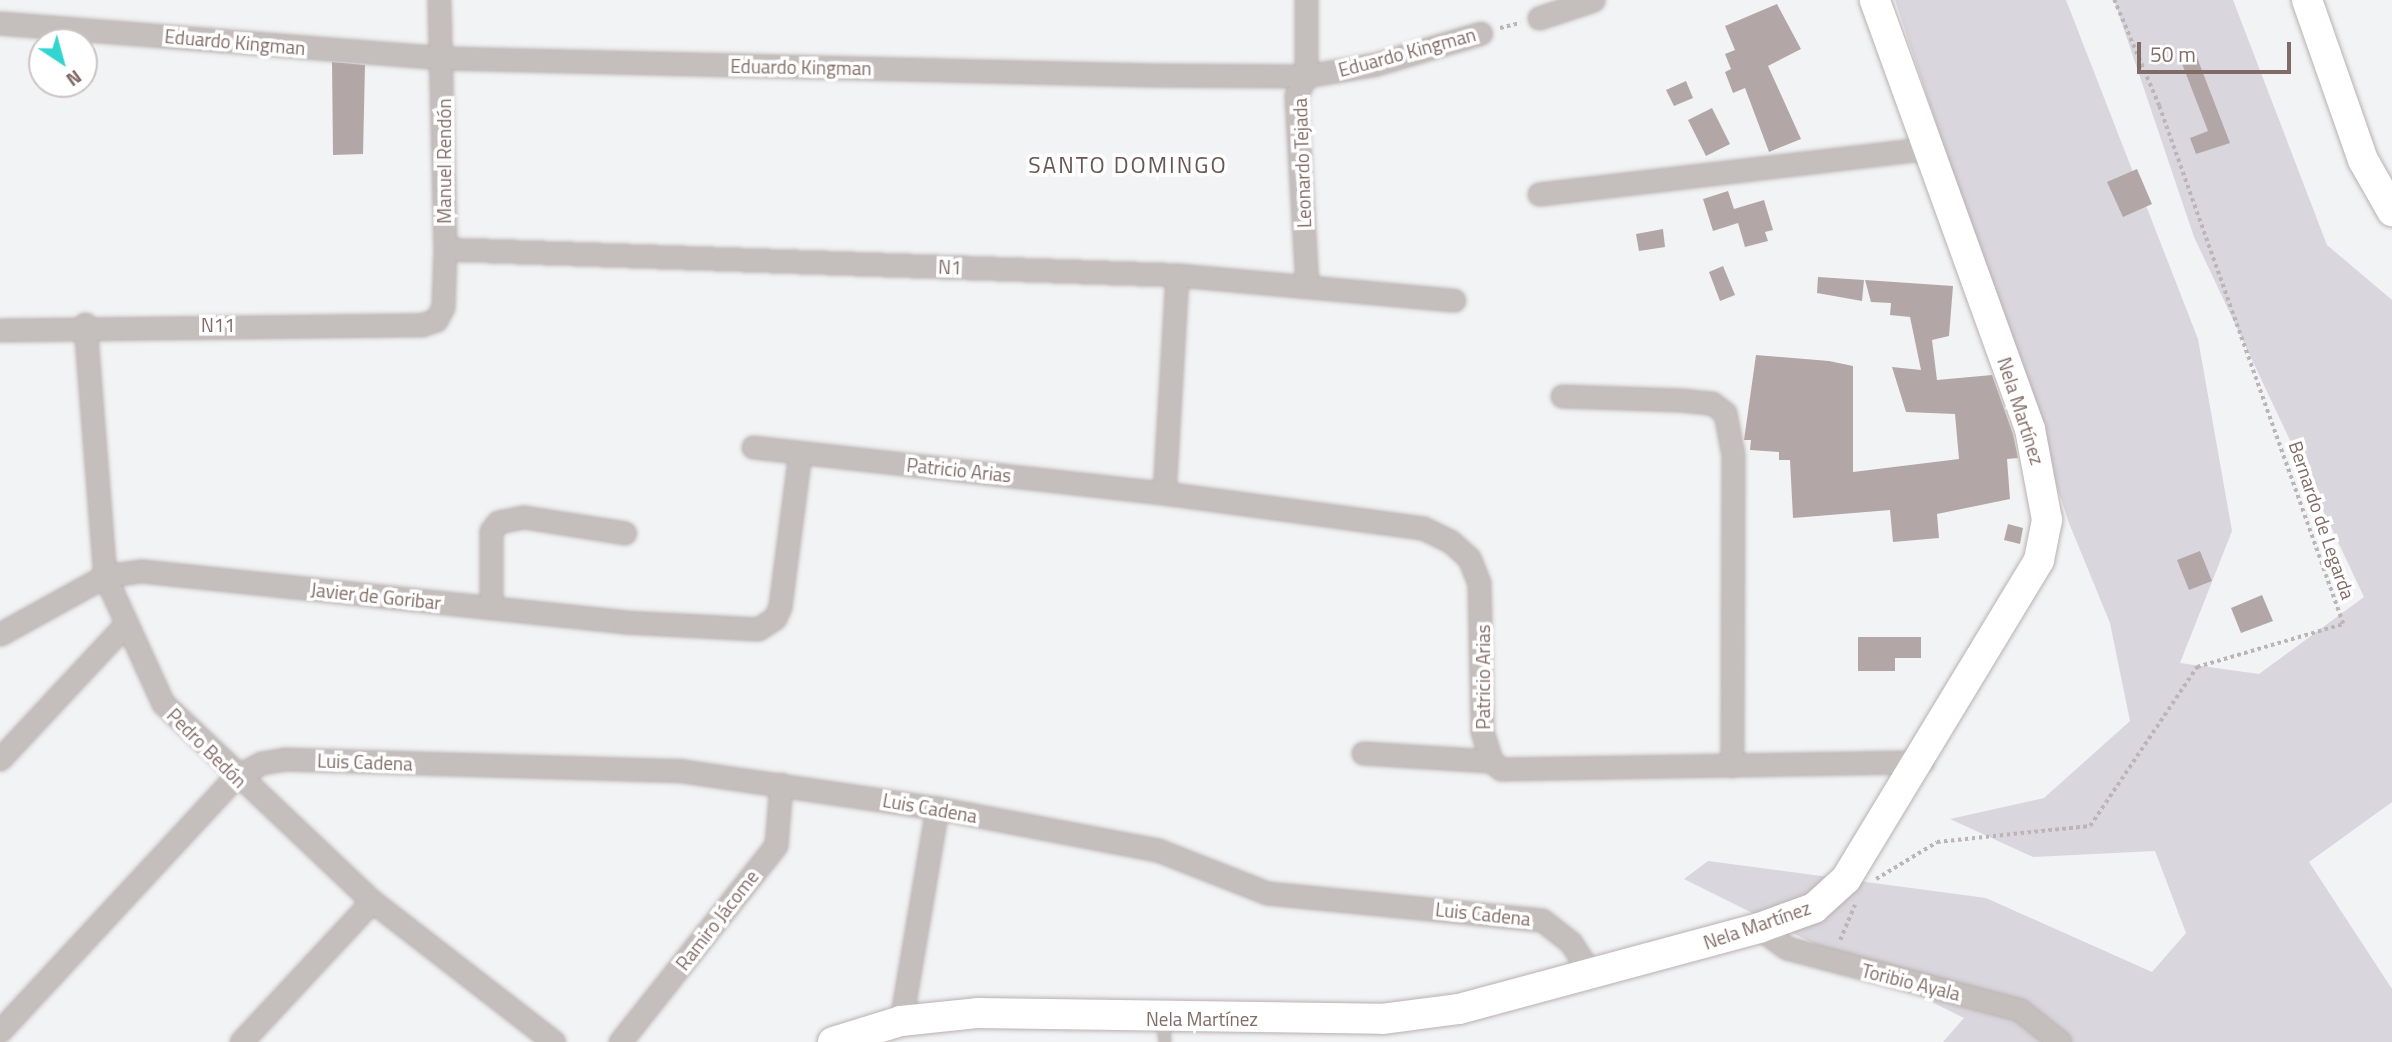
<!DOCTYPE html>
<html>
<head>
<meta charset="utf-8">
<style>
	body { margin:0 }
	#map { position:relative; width:2392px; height:1042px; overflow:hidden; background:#f2f3f5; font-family:"Titillium Web",sans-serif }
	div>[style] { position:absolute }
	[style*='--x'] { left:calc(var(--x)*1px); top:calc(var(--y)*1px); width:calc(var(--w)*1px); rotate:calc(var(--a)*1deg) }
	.green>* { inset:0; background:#d9d6de }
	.building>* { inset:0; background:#b2a7a6 }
	.path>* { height:3.5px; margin-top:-1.75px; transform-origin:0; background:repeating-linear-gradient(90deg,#bbb6b5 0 3.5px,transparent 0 7px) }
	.roads { filter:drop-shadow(0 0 2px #b9b1af) drop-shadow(0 0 2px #b9b1af) }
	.lane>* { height:10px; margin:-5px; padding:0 5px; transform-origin:5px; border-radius:5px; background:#c4bebc }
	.street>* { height:21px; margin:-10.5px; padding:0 10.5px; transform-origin:10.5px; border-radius:10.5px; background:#c4bebc }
	.secondary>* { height:30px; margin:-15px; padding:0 15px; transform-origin:15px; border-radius:15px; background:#fff }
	span { translate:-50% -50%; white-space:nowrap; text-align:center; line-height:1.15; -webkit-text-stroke:7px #fff; paint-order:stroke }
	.street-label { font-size:19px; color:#816b66 }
	.quarter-label { font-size:23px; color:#665754; letter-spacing:2px }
	.north { position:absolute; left:28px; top:28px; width:70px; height:70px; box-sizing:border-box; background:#fff; border:2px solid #cdc4c2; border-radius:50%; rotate:144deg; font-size:19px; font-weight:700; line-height:28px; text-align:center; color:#816b66 }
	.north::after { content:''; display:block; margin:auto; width:24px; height:32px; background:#32d5cf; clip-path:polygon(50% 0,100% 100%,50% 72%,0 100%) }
	.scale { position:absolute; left:2137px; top:42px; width:154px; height:32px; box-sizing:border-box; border:4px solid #816b66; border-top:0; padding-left:9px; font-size:21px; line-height:24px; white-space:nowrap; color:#816b66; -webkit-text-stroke:5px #fff; paint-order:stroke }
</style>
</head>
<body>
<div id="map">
	<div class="green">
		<div style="clip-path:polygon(1895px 0,2066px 0,2198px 339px,2232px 531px,2180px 663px,2259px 674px,2364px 597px,2194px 237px,2114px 0,2233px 0,2327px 245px,2392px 300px,2392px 802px,2309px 862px,2392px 989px,2392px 1042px,1943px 1042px,1964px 1018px,1684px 879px,1708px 861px,1986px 898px,2152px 972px,2186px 933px,2155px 851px,2033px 857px,1950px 819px,2044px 798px,2130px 721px,2110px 623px,2069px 523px)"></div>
	</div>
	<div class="building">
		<div style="clip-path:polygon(1777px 4px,1801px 49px,1768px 66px,1801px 139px,1769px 152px,1745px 88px,1733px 93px,1725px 72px,1731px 69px,1725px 54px,1735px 50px,1725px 26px)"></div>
		<div style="clip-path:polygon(2196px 55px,2230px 143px,2196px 154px,2190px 138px,2208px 131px,2181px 61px)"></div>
		<div style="clip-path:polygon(332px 62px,365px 65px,363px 154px,333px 155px)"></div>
		<div style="clip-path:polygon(1686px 81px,1693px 98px,1674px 106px,1666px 90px)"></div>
		<div style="clip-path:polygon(1712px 108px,1730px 144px,1706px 156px,1688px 120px)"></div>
		<div style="clip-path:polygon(2137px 169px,2152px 204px,2123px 217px,2107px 182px)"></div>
		<div style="clip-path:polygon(1728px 191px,1734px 209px,1764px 200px,1773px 230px,1765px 232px,1768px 241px,1745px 247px,1738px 223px,1713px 231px,1703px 199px)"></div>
		<div style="clip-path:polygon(1663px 229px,1665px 247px,1639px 251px,1636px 234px)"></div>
		<div style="clip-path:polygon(1723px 266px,1735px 295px,1720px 301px,1709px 272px)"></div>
		<div style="clip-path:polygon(1818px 277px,1864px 280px,1862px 301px,1817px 293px)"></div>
		<div style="clip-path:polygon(1865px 280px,1953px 286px,1949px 336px,1932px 340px,1937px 380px,1992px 375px,2013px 434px,2018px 458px,2007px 459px,2010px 499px,1937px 514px,1939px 538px,1893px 542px,1890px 510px,1793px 518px,1790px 460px,1779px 460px,1779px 452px,1750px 450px,1751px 440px,1744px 440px,1756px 355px,1829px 361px,1853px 366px,1853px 472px,1959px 459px,1955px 414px,1906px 412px,1892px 367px,1921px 370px,1910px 317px,1890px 315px,1891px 303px,1871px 302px)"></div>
		<div style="clip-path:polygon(2008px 524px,2023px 528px,2020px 544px,2004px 540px)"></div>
		<div style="clip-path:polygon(2200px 551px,2212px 581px,2189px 590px,2177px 560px)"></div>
		<div style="clip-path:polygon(2262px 595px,2273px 621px,2241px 633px,2231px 608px)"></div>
		<div style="clip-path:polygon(1858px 637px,1921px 637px,1921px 658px,1895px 658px,1895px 671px,1858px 671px)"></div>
	</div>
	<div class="path">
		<div style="--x:1500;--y:28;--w:21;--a:-14"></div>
		<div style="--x:1876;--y:879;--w:71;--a:-31.2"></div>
		<div style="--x:1937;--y:842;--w:154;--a:-6"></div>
		<div style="--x:2090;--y:826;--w:192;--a:-56.1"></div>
		<div style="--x:2197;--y:667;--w:152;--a:-16.4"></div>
		<div style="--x:2343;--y:624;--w:550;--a:-109.56"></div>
		<div style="--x:2159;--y:106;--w:115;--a:-113"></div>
		<div style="--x:1840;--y:940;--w:38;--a:-67"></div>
	</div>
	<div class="roads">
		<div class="lane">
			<div style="--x:1163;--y:1020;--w:22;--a:85"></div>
		</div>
		<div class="street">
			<div style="--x:1306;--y:0;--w:76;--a:90"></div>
			<div style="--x:1306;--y:76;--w:22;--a:117"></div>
			<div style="--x:1296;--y:96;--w:190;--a:86.7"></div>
			<div style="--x:1539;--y:18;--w:57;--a:-18.4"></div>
			<div style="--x:0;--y:23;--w:445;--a:4.5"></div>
			<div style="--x:444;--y:58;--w:709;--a:1.37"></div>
			<div style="--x:1153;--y:75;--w:153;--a:0.4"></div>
			<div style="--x:1306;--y:76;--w:71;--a:-9.7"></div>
			<div style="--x:1376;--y:64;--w:109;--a:-16.4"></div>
			<div style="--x:1539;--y:194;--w:394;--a:-6.7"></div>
			<div style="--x:445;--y:249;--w:732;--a:2.03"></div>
			<div style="--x:1177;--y:275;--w:278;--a:5.2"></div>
			<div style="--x:1177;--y:275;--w:218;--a:93.4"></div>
			<div style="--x:1164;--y:493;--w:261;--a:7.7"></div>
			<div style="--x:1423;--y:528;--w:30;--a:26"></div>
			<div style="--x:1450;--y:541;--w:25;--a:42"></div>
			<div style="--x:1469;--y:558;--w:27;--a:68"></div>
			<div style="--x:1479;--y:583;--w:148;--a:88.8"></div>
			<div style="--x:1482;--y:731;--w:31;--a:73"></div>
			<div style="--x:1491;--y:761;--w:13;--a:39"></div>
			<div style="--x:1501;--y:769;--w:422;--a:-1"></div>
			<div style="--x:85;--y:324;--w:253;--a:85.5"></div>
			<div style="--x:105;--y:576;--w:140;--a:65.5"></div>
			<div style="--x:163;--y:703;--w:288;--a:43.5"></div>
			<div style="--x:372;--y:901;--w:230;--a:37.8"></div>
			<div style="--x:0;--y:330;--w:421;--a:-0.7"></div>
			<div style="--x:421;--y:325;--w:16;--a:-18"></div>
			<div style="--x:436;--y:320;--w:15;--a:-62"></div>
			<div style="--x:443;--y:307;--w:58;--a:-88"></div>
			<div style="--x:445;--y:249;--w:249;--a:-91.4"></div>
			<div style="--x:1562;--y:396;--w:119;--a:1.9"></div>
			<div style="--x:1681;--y:400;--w:31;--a:6"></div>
			<div style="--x:1712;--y:403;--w:16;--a:38"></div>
			<div style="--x:1725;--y:413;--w:43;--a:79.2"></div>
			<div style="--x:1733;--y:455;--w:311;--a:90.2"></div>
			<div style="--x:753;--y:447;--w:414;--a:6.4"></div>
			<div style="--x:491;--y:608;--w:77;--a:-90"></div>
			<div style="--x:491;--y:531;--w:11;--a:-52"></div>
			<div style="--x:498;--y:522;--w:26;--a:-11"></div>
			<div style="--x:524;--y:517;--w:102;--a:9"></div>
			<div style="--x:0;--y:634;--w:120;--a:-28.9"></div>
			<div style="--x:105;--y:576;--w:37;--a:-8"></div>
			<div style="--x:142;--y:571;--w:485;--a:6"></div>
			<div style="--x:624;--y:622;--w:134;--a:3"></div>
			<div style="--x:758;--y:629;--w:20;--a:-33"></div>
			<div style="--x:775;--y:618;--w:13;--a:-67"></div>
			<div style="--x:780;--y:606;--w:154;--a:-82.6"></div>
			<div style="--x:1363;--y:753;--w:128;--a:3.6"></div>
			<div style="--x:0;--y:759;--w:180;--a:-47"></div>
			<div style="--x:1759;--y:928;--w:34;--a:36"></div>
			<div style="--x:1787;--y:948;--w:241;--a:14.9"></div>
			<div style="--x:2020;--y:1010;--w:51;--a:38.7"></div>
			<div style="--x:901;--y:1021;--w:216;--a:-80.4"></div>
			<div style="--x:0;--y:1031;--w:346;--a:-47.2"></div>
			<div style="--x:235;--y:777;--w:30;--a:-28"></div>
			<div style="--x:261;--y:763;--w:24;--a:-9"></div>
			<div style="--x:285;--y:759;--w:397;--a:1.7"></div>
			<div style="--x:682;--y:771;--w:258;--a:8.3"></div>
			<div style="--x:937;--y:808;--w:225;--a:10.8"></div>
			<div style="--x:1158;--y:850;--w:117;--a:21.5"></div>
			<div style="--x:1267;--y:893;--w:276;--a:5.6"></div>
			<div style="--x:1542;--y:920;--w:37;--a:38"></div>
			<div style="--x:1571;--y:943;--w:38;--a:57"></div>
			<div style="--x:241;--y:1042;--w:192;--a:-47.1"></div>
			<div style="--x:620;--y:1042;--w:251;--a:-51.6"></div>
			<div style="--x:776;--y:845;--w:61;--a:-85.3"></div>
		</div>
		<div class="secondary">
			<div style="--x:2307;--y:0;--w:170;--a:70.7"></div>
			<div style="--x:2363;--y:160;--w:59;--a:60.4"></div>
			<div style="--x:833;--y:1042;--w:71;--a:-17.2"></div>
			<div style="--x:901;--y:1021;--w:76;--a:-6"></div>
			<div style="--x:977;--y:1013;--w:405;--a:0.8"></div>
			<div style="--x:1382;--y:1019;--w:78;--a:-7.4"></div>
			<div style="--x:1459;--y:1009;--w:311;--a:-15.1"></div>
			<div style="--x:1759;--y:928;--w:59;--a:-20"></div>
			<div style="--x:1814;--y:908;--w:43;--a:-42.2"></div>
			<div style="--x:1846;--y:879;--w:373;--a:-58.8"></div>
			<div style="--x:2039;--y:560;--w:41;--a:-78.7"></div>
			<div style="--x:2047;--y:520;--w:93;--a:-100.6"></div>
			<div style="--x:2030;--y:429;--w:456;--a:-109.9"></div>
		</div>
	</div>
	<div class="street-label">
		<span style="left:235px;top:42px;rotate:5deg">Eduardo Kingman</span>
		<span style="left:1407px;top:52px;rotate:-15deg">Eduardo Kingman</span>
		<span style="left:801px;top:67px;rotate:1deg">Eduardo Kingman</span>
		<span style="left:444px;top:161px;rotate:-90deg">Manuel Rendón</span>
		<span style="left:1302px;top:163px;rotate:-92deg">Leonardo Tejada</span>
		<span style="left:950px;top:267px;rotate:2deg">N1</span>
		<span style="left:218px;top:325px">N11</span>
		<span style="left:2021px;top:411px;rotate:72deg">Nela Martínez</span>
		<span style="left:959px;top:470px;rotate:6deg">Patricio Arias</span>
		<span style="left:2322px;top:520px;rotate:71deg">Bernardo de Legarda</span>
		<span style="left:376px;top:596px;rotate:6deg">Javier de Goribar</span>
		<span style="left:1483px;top:677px;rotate:-90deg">Patricio Arias</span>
		<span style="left:207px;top:748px;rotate:45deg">Pedro Bedón</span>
		<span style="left:365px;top:762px;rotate:2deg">Luis Cadena</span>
		<span style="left:930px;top:808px;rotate:10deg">Luis Cadena</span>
		<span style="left:1483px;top:914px;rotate:6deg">Luis Cadena</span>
		<span style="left:717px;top:920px;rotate:-52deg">Ramiro Jácome</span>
		<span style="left:1757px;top:925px;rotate:-19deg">Nela Martínez</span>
		<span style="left:1911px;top:982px;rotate:14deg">Toribio Ayala</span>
		<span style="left:1202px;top:1019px">Nela Martínez</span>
	</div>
	<div class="quarter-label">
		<span style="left:1128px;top:165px">SANTO DOMINGO</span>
	</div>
	<div class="north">N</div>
	<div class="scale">50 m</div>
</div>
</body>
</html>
